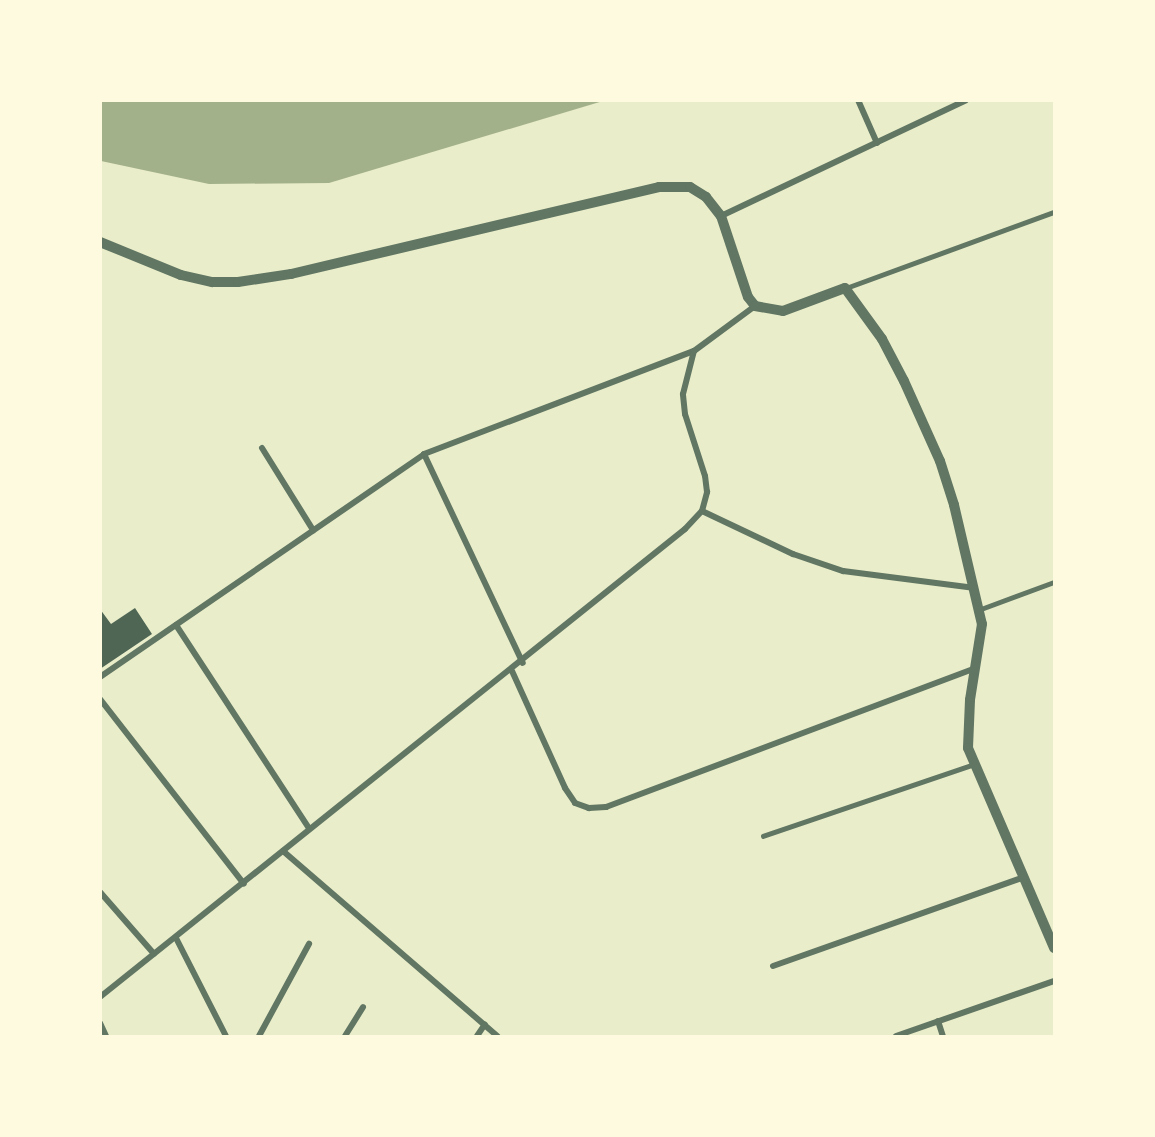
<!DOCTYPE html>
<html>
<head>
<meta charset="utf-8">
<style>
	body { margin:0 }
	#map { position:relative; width:1155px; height:1137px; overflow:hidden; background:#e9edc9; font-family:"DejaVu Sans",sans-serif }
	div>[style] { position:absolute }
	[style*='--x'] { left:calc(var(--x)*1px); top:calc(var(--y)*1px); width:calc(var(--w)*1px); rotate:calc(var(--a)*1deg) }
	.water>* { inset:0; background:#a3b18a }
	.building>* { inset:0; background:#4f6655 }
	.service>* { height:4.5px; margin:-2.25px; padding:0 2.25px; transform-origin:2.25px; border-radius:2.25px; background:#617663 }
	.minor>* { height:6px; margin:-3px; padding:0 3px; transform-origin:3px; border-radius:3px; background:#617663 }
	.tertiary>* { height:10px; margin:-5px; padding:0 5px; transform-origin:5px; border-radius:5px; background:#617663 }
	span { translate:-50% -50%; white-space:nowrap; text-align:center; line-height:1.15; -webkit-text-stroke:6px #fefae0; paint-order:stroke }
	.frame { position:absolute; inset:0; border:102px solid #fefae0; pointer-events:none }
</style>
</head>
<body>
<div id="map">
	<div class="water">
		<div style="clip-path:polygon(101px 100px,603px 100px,603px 101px,329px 183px,209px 184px,101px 161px)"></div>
	</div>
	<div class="building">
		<div style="clip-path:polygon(135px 608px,152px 634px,100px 669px,100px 609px,111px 624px)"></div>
	</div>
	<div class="service">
		<div style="--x:846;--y:288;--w:221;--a:-20.1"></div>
		<div style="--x:981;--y:609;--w:78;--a:-20.3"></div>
		<div style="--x:763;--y:836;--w:221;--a:-18.8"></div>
	</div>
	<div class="minor">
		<div style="--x:858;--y:100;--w:47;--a:66.2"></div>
		<div style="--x:721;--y:216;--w:271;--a:-25.3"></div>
		<div style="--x:262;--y:448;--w:97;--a:58.1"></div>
		<div style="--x:424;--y:454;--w:231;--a:64.7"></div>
		<div style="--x:702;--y:511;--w:101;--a:25.3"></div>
		<div style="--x:793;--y:554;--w:53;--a:18.8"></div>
		<div style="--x:843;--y:571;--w:133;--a:7.3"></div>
		<div style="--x:176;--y:625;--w:243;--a:56.8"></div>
		<div style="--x:512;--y:671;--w:128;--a:65.6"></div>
		<div style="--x:565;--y:788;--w:18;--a:56"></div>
		<div style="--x:575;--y:803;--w:15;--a:20"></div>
		<div style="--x:589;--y:808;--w:17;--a:-3"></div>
		<div style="--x:606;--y:807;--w:395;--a:-20.6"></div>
		<div style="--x:100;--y:677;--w:393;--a:-34.5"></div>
		<div style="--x:424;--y:454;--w:289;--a:-20.9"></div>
		<div style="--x:100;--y:699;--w:234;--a:52.1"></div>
		<div style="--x:283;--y:851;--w:283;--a:40.8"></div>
		<div style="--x:100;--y:892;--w:82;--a:48.9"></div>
		<div style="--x:176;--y:938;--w:110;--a:63"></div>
		<div style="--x:773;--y:966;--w:267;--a:-19.5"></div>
		<div style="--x:100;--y:997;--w:749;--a:-38.66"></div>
		<div style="--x:685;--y:529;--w:25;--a:-47"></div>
		<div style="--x:702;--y:511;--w:20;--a:-75"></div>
		<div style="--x:707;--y:492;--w:16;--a:-97"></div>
		<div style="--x:705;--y:476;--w:65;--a:-107.9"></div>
		<div style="--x:685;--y:414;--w:20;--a:-96"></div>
		<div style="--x:683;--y:394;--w:44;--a:-75.7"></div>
		<div style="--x:694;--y:351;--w:76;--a:-36.4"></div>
		<div style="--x:938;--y:1021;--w:16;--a:72"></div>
		<div style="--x:100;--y:1023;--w:14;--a:65"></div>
		<div style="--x:259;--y:1036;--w:105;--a:-61.5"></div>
		<div style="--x:345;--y:1036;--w:34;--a:-58"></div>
		<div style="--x:477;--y:1036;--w:14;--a:-56"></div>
		<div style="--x:896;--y:1036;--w:167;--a:-19.2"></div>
	</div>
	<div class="tertiary">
		<div style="--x:100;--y:242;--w:87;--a:22.2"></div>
		<div style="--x:181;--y:275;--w:32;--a:13"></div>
		<div style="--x:212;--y:282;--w:26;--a:0"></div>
		<div style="--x:238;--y:282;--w:54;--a:-8.6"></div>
		<div style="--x:291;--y:274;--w:378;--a:-13.3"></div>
		<div style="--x:659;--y:187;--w:31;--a:0"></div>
		<div style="--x:690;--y:187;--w:19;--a:32"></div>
		<div style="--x:706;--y:197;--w:24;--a:52"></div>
		<div style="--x:721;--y:216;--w:85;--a:71.6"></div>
		<div style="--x:748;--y:297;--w:11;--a:52"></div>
		<div style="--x:755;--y:306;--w:28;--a:10"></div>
		<div style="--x:783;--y:311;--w:66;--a:-20.4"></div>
		<div style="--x:845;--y:288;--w:63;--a:54"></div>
		<div style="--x:882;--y:339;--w:47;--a:62.4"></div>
		<div style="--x:904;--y:381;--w:88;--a:65.8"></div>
		<div style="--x:940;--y:461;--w:46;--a:72.3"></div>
		<div style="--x:954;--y:505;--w:122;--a:76.8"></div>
		<div style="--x:982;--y:624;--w:77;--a:99"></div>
		<div style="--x:970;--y:700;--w:48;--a:92.4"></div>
		<div style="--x:968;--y:748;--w:218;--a:66.7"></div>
	</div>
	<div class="frame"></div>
</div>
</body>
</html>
